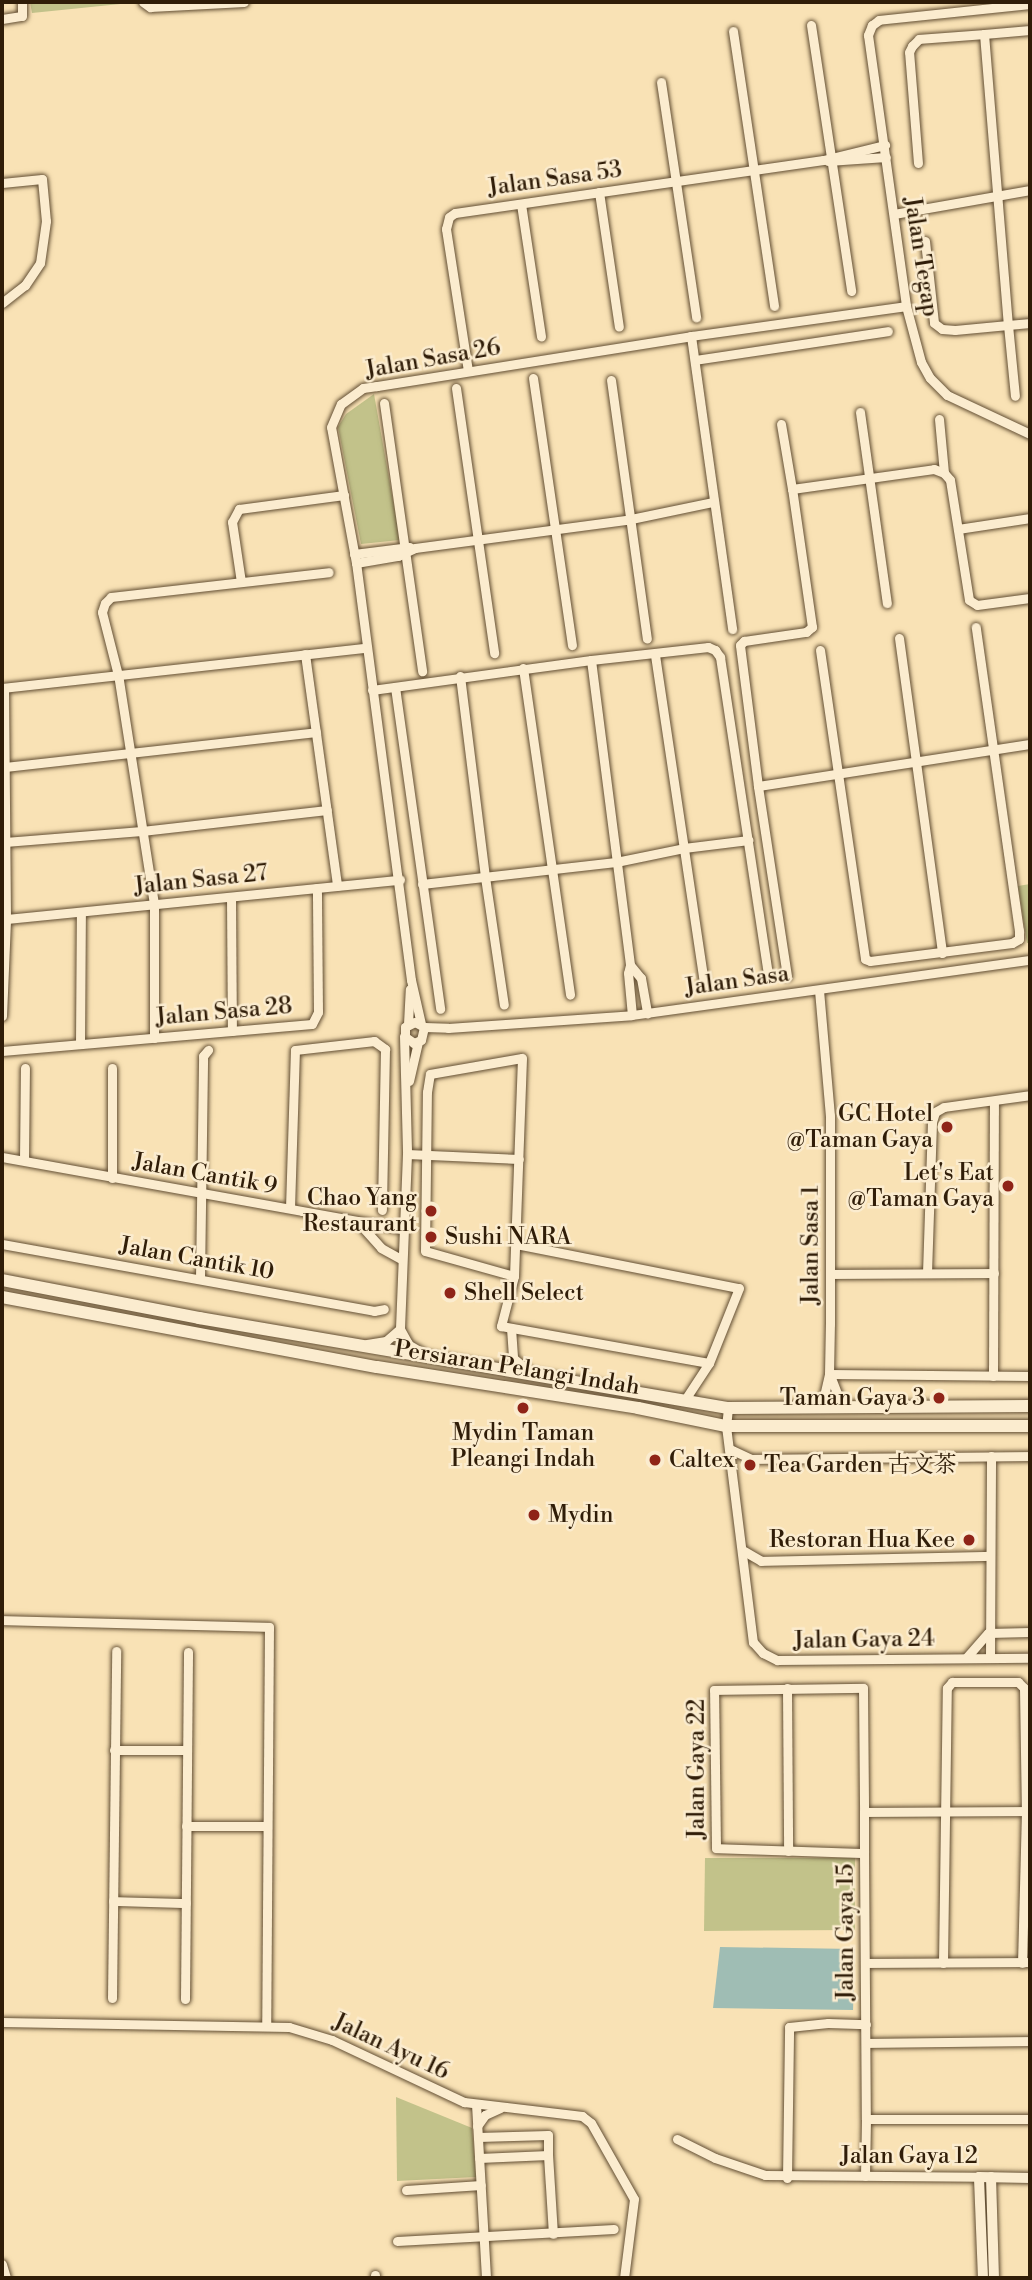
<!DOCTYPE html>
<html>
<head>
<meta charset="utf-8">
<style>
	body { margin:0 }
	#map { position:relative; width:1032px; height:2280px; overflow:hidden; background:#f9e2b5; font-family:"Libre Bodoni","Noto Serif SC",serif }
	div>[style] { position:absolute }
	[style*='--x'] { left:calc(var(--x)*1px); top:calc(var(--y)*1px); width:calc(var(--w)*1px); rotate:calc(var(--a)*1deg) }
	.green>* { inset:0; background:#c2c28a }
	.water>* { inset:0; background:#9fbdb4 }
	.roads { filter:drop-shadow(0 0 2px #624e33) drop-shadow(0 0 2px #624e33) }
	.minor>* { height:9px; margin:-4.5px; padding:0 4.5px; transform-origin:4.5px; border-radius:4.5px; background:#fbeccf }
	.tertiary>* { height:10px; margin:-5px; padding:0 5px; transform-origin:5px; border-radius:5px; background:#fbeccf }
	.secondary>* { height:12px; margin:-6px; padding:0 6px; transform-origin:6px; border-radius:6px; background:#fbeccf }
	.dots>* { width:19px; height:19px; translate:-50% -50%; box-sizing:border-box; border:4px solid #fbeccf; border-radius:50% }
	span { translate:-50% -50%; white-space:nowrap; text-align:center; line-height:1.15; -webkit-text-stroke:5px #fbeccf; paint-order:stroke }
	.street-label { font-size:23px; color:#301d08 }
	.poi-label { font-size:23px; color:#301d08 }
	.right { translate:-100% -50%; text-align:right }
	.left { translate:0 -50%; text-align:left }
	.frame { position:absolute; inset:0; border:4px solid #301d08; pointer-events:none }
</style>
</head>
<body>
<div id="map">
	<div class="green">
		<div style="clip-path:polygon(30px 2px,140px 2px,32px 13px)"></div>
		<div style="clip-path:polygon(374px 394px,400px 540px,361px 544px,338px 427px,346px 414px)"></div>
		<div style="clip-path:polygon(1030px 884px,1030px 943px,1027px 943px,1018px 886px)"></div>
		<div style="clip-path:polygon(705px 1858px,855px 1858px,855px 1930px,704px 1931px)"></div>
		<div style="clip-path:polygon(396px 2097px,472px 2128px,476px 2177px,397px 2181px)"></div>
	</div>
	<div class="water">
		<div style="clip-path:polygon(720px 1947px,855px 1949px,853px 2010px,713px 2008px)"></div>
	</div>
	<div class="roads">
		<div class="minor">
			<div style="--x:143;--y:2;--w:9;--a:36"></div>
			<div style="--x:150;--y:7;--w:94;--a:-3"></div>
			<div style="--x:1030;--y:4;--w:152;--a:174"></div>
			<div style="--x:879;--y:20;--w:9;--a:144"></div>
			<div style="--x:872;--y:25;--w:11;--a:112"></div>
			<div style="--x:868;--y:35;--w:274;--a:82"></div>
			<div style="--x:906;--y:306;--w:58;--a:75"></div>
			<div style="--x:921;--y:362;--w:18;--a:61"></div>
			<div style="--x:930;--y:378;--w:24;--a:45"></div>
			<div style="--x:947;--y:395;--w:92;--a:25.2"></div>
			<div style="--x:2;--y:19;--w:20;--a:-9"></div>
			<div style="--x:22;--y:16;--w:14;--a:-90"></div>
			<div style="--x:811;--y:25;--w:269;--a:81.4"></div>
			<div style="--x:733;--y:31;--w:278;--a:81.5"></div>
			<div style="--x:984;--y:34;--w:46;--a:-5"></div>
			<div style="--x:661;--y:82;--w:238;--a:81.5"></div>
			<div style="--x:828;--y:161;--w:58;--a:-3.9"></div>
			<div style="--x:918;--y:163;--w:111;--a:-94.6"></div>
			<div style="--x:909;--y:52;--w:7;--a:-63"></div>
			<div style="--x:912;--y:46;--w:10;--a:-45"></div>
			<div style="--x:919;--y:39;--w:65;--a:-4.4"></div>
			<div style="--x:984;--y:34;--w:292;--a:85.3"></div>
			<div style="--x:1008;--y:325;--w:22;--a:-5"></div>
			<div style="--x:2;--y:183;--w:40;--a:-5.7"></div>
			<div style="--x:42;--y:179;--w:42;--a:84.6"></div>
			<div style="--x:46;--y:221;--w:42;--a:98.1"></div>
			<div style="--x:40;--y:263;--w:27;--a:124"></div>
			<div style="--x:25;--y:285;--w:29;--a:142"></div>
			<div style="--x:599;--y:192;--w:136;--a:81.6"></div>
			<div style="--x:521;--y:204;--w:134;--a:81.4"></div>
			<div style="--x:894;--y:214;--w:138;--a:-10"></div>
			<div style="--x:925;--y:241;--w:82;--a:83.7"></div>
			<div style="--x:934;--y:323;--w:10;--a:37"></div>
			<div style="--x:942;--y:329;--w:13;--a:4"></div>
			<div style="--x:955;--y:330;--w:53;--a:-5.4"></div>
			<div style="--x:1008;--y:325;--w:71;--a:84.4"></div>
			<div style="--x:691;--y:336;--w:296;--a:82"></div>
			<div style="--x:695;--y:360;--w:195;--a:-8.5"></div>
			<div style="--x:468;--y:371;--w:144;--a:-98.8"></div>
			<div style="--x:446;--y:229;--w:12;--a:-76"></div>
			<div style="--x:449;--y:217;--w:7;--a:-34"></div>
			<div style="--x:455;--y:213;--w:372;--a:-8.2"></div>
			<div style="--x:823;--y:160;--w:64;--a:-13.6"></div>
			<div style="--x:533;--y:378;--w:270;--a:81.7"></div>
			<div style="--x:611;--y:380;--w:261;--a:82.1"></div>
			<div style="--x:456;--y:388;--w:268;--a:81.8"></div>
			<div style="--x:384;--y:403;--w:271;--a:81.9"></div>
			<div style="--x:860;--y:412;--w:193;--a:82"></div>
			<div style="--x:939;--y:419;--w:54;--a:84.7"></div>
			<div style="--x:781;--y:424;--w:66;--a:80.4"></div>
			<div style="--x:792;--y:489;--w:143;--a:-8"></div>
			<div style="--x:934;--y:469;--w:11;--a:22"></div>
			<div style="--x:944;--y:473;--w:9;--a:49"></div>
			<div style="--x:950;--y:480;--w:121;--a:81"></div>
			<div style="--x:969;--y:600;--w:9;--a:32"></div>
			<div style="--x:977;--y:605;--w:53;--a:-7.5"></div>
			<div style="--x:958;--y:529;--w:73;--a:-8.7"></div>
			<div style="--x:354;--y:554;--w:56;--a:-7.1"></div>
			<div style="--x:356;--y:563;--w:43;--a:-9.5"></div>
			<div style="--x:398;--y:556;--w:19;--a:-25"></div>
			<div style="--x:415;--y:548;--w:218;--a:-7.6"></div>
			<div style="--x:631;--y:519;--w:84;--a:-11.7"></div>
			<div style="--x:241;--y:582;--w:61;--a:-98.5"></div>
			<div style="--x:232;--y:522;--w:15;--a:-62"></div>
			<div style="--x:239;--y:509;--w:106;--a:-7.6"></div>
			<div style="--x:899;--y:638;--w:318;--a:82.2"></div>
			<div style="--x:820;--y:650;--w:312;--a:81.7"></div>
			<div style="--x:865;--y:959;--w:5;--a:22"></div>
			<div style="--x:870;--y:961;--w:143;--a:-7.2"></div>
			<div style="--x:1012;--y:943;--w:8;--a:-30"></div>
			<div style="--x:1019;--y:939;--w:8;--a:-90"></div>
			<div style="--x:1019;--y:931;--w:307;--a:-98.1"></div>
			<div style="--x:305;--y:654;--w:234;--a:82.1"></div>
			<div style="--x:655;--y:655;--w:333;--a:81.5"></div>
			<div style="--x:591;--y:660;--w:307;--a:82.7"></div>
			<div style="--x:630;--y:965;--w:8;--a:104"></div>
			<div style="--x:628;--y:973;--w:42;--a:84.6"></div>
			<div style="--x:523;--y:668;--w:330;--a:81.8"></div>
			<div style="--x:460;--y:676;--w:203;--a:82.9"></div>
			<div style="--x:485;--y:877;--w:129;--a:81.6"></div>
			<div style="--x:395;--y:687;--w:325;--a:82"></div>
			<div style="--x:2;--y:688;--w:366;--a:-6.3"></div>
			<div style="--x:372;--y:690;--w:221;--a:-7.8"></div>
			<div style="--x:591;--y:660;--w:118;--a:-6.3"></div>
			<div style="--x:708;--y:647;--w:8;--a:23"></div>
			<div style="--x:715;--y:650;--w:9;--a:54"></div>
			<div style="--x:720;--y:657;--w:321;--a:81.4"></div>
			<div style="--x:5;--y:767;--w:313;--a:-6.4"></div>
			<div style="--x:758;--y:786;--w:275;--a:-8.8"></div>
			<div style="--x:5;--y:842;--w:137;--a:-4.6"></div>
			<div style="--x:142;--y:831;--w:186;--a:-6.5"></div>
			<div style="--x:422;--y:884;--w:195;--a:-6.5"></div>
			<div style="--x:616;--y:862;--w:69;--a:-11.6"></div>
			<div style="--x:684;--y:848;--w:65;--a:-7"></div>
			<div style="--x:231;--y:897;--w:134;--a:89.6"></div>
			<div style="--x:6;--y:919;--w:396;--a:-5.7"></div>
			<div style="--x:630;--y:965;--w:17;--a:50"></div>
			<div style="--x:641;--y:978;--w:36;--a:80"></div>
			<div style="--x:787;--y:976;--w:192;--a:-98.7"></div>
			<div style="--x:758;--y:786;--w:142;--a:-97.3"></div>
			<div style="--x:740;--y:645;--w:6;--a:-45"></div>
			<div style="--x:744;--y:641;--w:63;--a:-8.3"></div>
			<div style="--x:806;--y:632;--w:8;--a:-40"></div>
			<div style="--x:812;--y:627;--w:139;--a:-98.2"></div>
			<div style="--x:2;--y:1016;--w:97;--a:-87.6"></div>
			<div style="--x:6;--y:919;--w:231;--a:-90.5"></div>
			<div style="--x:408;--y:1024;--w:35;--a:-87"></div>
			<div style="--x:421;--y:1024;--w:45;--a:-102.8"></div>
			<div style="--x:411;--y:980;--w:421;--a:-97.5"></div>
			<div style="--x:356;--y:563;--w:138;--a:-100.4"></div>
			<div style="--x:331;--y:427;--w:25;--a:-67"></div>
			<div style="--x:341;--y:404;--w:27;--a:-36"></div>
			<div style="--x:363;--y:388;--w:14;--a:-8"></div>
			<div style="--x:377;--y:386;--w:318;--a:-9"></div>
			<div style="--x:691;--y:336;--w:217;--a:-7.9"></div>
			<div style="--x:424;--y:1027;--w:13;--a:103"></div>
			<div style="--x:421;--y:1040;--w:8;--a:157"></div>
			<div style="--x:414;--y:1043;--w:11;--a:-146"></div>
			<div style="--x:405;--y:1037;--w:10;--a:-90"></div>
			<div style="--x:405;--y:1027;--w:11;--a:-27"></div>
			<div style="--x:415;--y:1022;--w:10;--a:29"></div>
			<div style="--x:424;--y:1027;--w:24;--a:2"></div>
			<div style="--x:448;--y:1028;--w:184;--a:-4"></div>
			<div style="--x:632;--y:1015;--w:402;--a:-7.9"></div>
			<div style="--x:404;--y:1036;--w:118;--a:88.5"></div>
			<div style="--x:407;--y:1154;--w:175;--a:92.3"></div>
			<div style="--x:400;--y:1329;--w:18;--a:61"></div>
			<div style="--x:409;--y:1345;--w:16;--a:30"></div>
			<div style="--x:154;--y:1038;--w:134;--a:-90"></div>
			<div style="--x:154;--y:904;--w:232;--a:-98.9"></div>
			<div style="--x:118;--y:675;--w:65;--a:-104.3"></div>
			<div style="--x:102;--y:612;--w:9;--a:-72"></div>
			<div style="--x:105;--y:603;--w:8;--a:-45"></div>
			<div style="--x:111;--y:597;--w:219;--a:-6.5"></div>
			<div style="--x:80;--y:1044;--w:132;--a:-89.6"></div>
			<div style="--x:2;--y:1051;--w:311;--a:-5"></div>
			<div style="--x:312;--y:1024;--w:13;--a:-63"></div>
			<div style="--x:318;--y:1012;--w:124;--a:-90.5"></div>
			<div style="--x:409;--y:1081;--w:40;--a:-77"></div>
			<div style="--x:407;--y:1154;--w:112;--a:2.6"></div>
			<div style="--x:2;--y:1157;--w:406;--a:10.2"></div>
			<div style="--x:24;--y:1160;--w:92;--a:-89.4"></div>
			<div style="--x:112;--y:1178;--w:110;--a:-90"></div>
			<div style="--x:290;--y:1208;--w:158;--a:-88.2"></div>
			<div style="--x:295;--y:1050;--w:80;--a:-6.5"></div>
			<div style="--x:374;--y:1041;--w:14;--a:36"></div>
			<div style="--x:385;--y:1049;--w:161;--a:91.1"></div>
			<div style="--x:357;--y:1221;--w:36;--a:48"></div>
			<div style="--x:381;--y:1248;--w:23;--a:29"></div>
			<div style="--x:2;--y:1244;--w:378;--a:10.2"></div>
			<div style="--x:374;--y:1311;--w:10;--a:-11"></div>
			<div style="--x:516;--y:1244;--w:227;--a:11.2"></div>
			<div style="--x:739;--y:1288;--w:81;--a:111.8"></div>
			<div style="--x:709;--y:1363;--w:45;--a:123.3"></div>
			<div style="--x:927;--y:1273;--w:151;--a:-88.1"></div>
			<div style="--x:932;--y:1122;--w:10;--a:-73"></div>
			<div style="--x:935;--y:1112;--w:10;--a:-29"></div>
			<div style="--x:944;--y:1107;--w:87;--a:-7.9"></div>
			<div style="--x:830;--y:1274;--w:164;--a:-0.3"></div>
			<div style="--x:514;--y:1276;--w:92;--a:-164.3"></div>
			<div style="--x:425;--y:1251;--w:159;--a:-89.3"></div>
			<div style="--x:427;--y:1092;--w:18;--a:-81"></div>
			<div style="--x:430;--y:1074;--w:93;--a:-9.9"></div>
			<div style="--x:522;--y:1058;--w:218;--a:92.1"></div>
			<div style="--x:514;--y:1276;--w:52;--a:104.6"></div>
			<div style="--x:501;--y:1326;--w:211;--a:10.1"></div>
			<div style="--x:200;--y:1279;--w:223;--a:-89.2"></div>
			<div style="--x:203;--y:1056;--w:8;--a:-50"></div>
			<div style="--x:511;--y:1328;--w:30;--a:86"></div>
			<div style="--x:513;--y:1358;--w:23;--a:40"></div>
			<div style="--x:367;--y:1344;--w:19;--a:-9"></div>
			<div style="--x:386;--y:1341;--w:18;--a:-41"></div>
			<div style="--x:829;--y:1374;--w:201;--a:0.6"></div>
			<div style="--x:830;--y:1375;--w:25;--a:69"></div>
			<div style="--x:839;--y:1398;--w:14;--a:36"></div>
			<div style="--x:993;--y:1376;--w:275;--a:-89.8"></div>
			<div style="--x:815;--y:1407;--w:14;--a:-51"></div>
			<div style="--x:824;--y:1396;--w:23;--a:-77"></div>
			<div style="--x:829;--y:1374;--w:50;--a:-88.9"></div>
			<div style="--x:830;--y:1324;--w:208;--a:-90"></div>
			<div style="--x:830;--y:1116;--w:126;--a:-95"></div>
			<div style="--x:728;--y:1408;--w:18;--a:96"></div>
			<div style="--x:726;--y:1426;--w:218;--a:82.9"></div>
			<div style="--x:753;--y:1642;--w:15;--a:48"></div>
			<div style="--x:763;--y:1653;--w:16;--a:27"></div>
			<div style="--x:777;--y:1660;--w:253;--a:-0.5"></div>
			<div style="--x:730;--y:1449;--w:23;--a:25"></div>
			<div style="--x:751;--y:1459;--w:279;--a:-0.6"></div>
			<div style="--x:744;--y:1551;--w:20;--a:30"></div>
			<div style="--x:761;--y:1561;--w:229;--a:-1.3"></div>
			<div style="--x:2;--y:1620;--w:267;--a:1.5"></div>
			<div style="--x:269;--y:1627;--w:398;--a:90.4"></div>
			<div style="--x:988;--y:1633;--w:42;--a:-1.4"></div>
			<div style="--x:990;--y:1657;--w:201;--a:-89.7"></div>
			<div style="--x:966;--y:1658;--w:33;--a:-49"></div>
			<div style="--x:787;--y:1688;--w:163;--a:89.6"></div>
			<div style="--x:114;--y:1750;--w:73;--a:0"></div>
			<div style="--x:864;--y:1812;--w:166;--a:-0.3"></div>
			<div style="--x:186;--y:1826;--w:81;--a:0"></div>
			<div style="--x:864;--y:1853;--w:148;--a:-178.1"></div>
			<div style="--x:716;--y:1848;--w:158;--a:-90.7"></div>
			<div style="--x:714;--y:1690;--w:149;--a:-0.8"></div>
			<div style="--x:863;--y:1688;--w:124;--a:89.5"></div>
			<div style="--x:864;--y:1812;--w:41;--a:90"></div>
			<div style="--x:864;--y:1853;--w:266;--a:89.6"></div>
			<div style="--x:866;--y:2119;--w:57;--a:91"></div>
			<div style="--x:113;--y:1901;--w:73;--a:1.6"></div>
			<div style="--x:865;--y:1963;--w:165;--a:-0.3"></div>
			<div style="--x:943;--y:1963;--w:275;--a:-89.2"></div>
			<div style="--x:947;--y:1688;--w:8;--a:-50"></div>
			<div style="--x:952;--y:1682;--w:66;--a:0"></div>
			<div style="--x:1018;--y:1682;--w:8;--a:45"></div>
			<div style="--x:1024;--y:1688;--w:123;--a:89.1"></div>
			<div style="--x:1026;--y:1811;--w:152;--a:91.5"></div>
			<div style="--x:112;--y:1998;--w:347;--a:-89.3"></div>
			<div style="--x:185;--y:1999;--w:347;--a:-89.5"></div>
			<div style="--x:2;--y:2022;--w:287;--a:1"></div>
			<div style="--x:289;--y:2027;--w:45;--a:16.8"></div>
			<div style="--x:332;--y:2040;--w:146;--a:25.2"></div>
			<div style="--x:464;--y:2102;--w:119;--a:6.8"></div>
			<div style="--x:582;--y:2116;--w:11;--a:38"></div>
			<div style="--x:591;--y:2123;--w:87;--a:60.5"></div>
			<div style="--x:634;--y:2199;--w:80;--a:97.2"></div>
			<div style="--x:866;--y:2043;--w:164;--a:-0.7"></div>
			<div style="--x:476;--y:2104;--w:174;--a:86.7"></div>
			<div style="--x:866;--y:2119;--w:164;--a:0"></div>
			<div style="--x:477;--y:2126;--w:14;--a:-54"></div>
			<div style="--x:485;--y:2115;--w:17;--a:-25"></div>
			<div style="--x:478;--y:2137;--w:70;--a:-1.6"></div>
			<div style="--x:548;--y:2135;--w:20;--a:90"></div>
			<div style="--x:548;--y:2155;--w:69;--a:177.5"></div>
			<div style="--x:677;--y:2139;--w:42;--a:26.6"></div>
			<div style="--x:715;--y:2158;--w:53;--a:18.8"></div>
			<div style="--x:765;--y:2175;--w:214;--a:0.5"></div>
			<div style="--x:548;--y:2155;--w:79;--a:86.4"></div>
			<div style="--x:787;--y:2178;--w:151;--a:-89.2"></div>
			<div style="--x:789;--y:2027;--w:39;--a:-6"></div>
			<div style="--x:828;--y:2023;--w:38;--a:2"></div>
			<div style="--x:406;--y:2190;--w:75;--a:-3.8"></div>
			<div style="--x:397;--y:2241;--w:217;--a:-3.2"></div>
			<div style="--x:375;--y:2275;--w:3;--a:90"></div>
		</div>
		<div class="tertiary">
			<div style="--x:991;--y:2177;--w:101;--a:88.3"></div>
			<div style="--x:2;--y:2265;--w:14;--a:73"></div>
			<div style="--x:983;--y:2278;--w:101;--a:-92.3"></div>
			<div style="--x:979;--y:2177;--w:51;--a:1.1"></div>
		</div>
		<div class="secondary">
			<div style="--x:2;--y:1280;--w:201;--a:10.9"></div>
			<div style="--x:199;--y:1318;--w:537;--a:9.66"></div>
			<div style="--x:728;--y:1408;--w:302;--a:-0.4"></div>
			<div style="--x:2;--y:1297;--w:381;--a:10.6"></div>
			<div style="--x:377;--y:1367;--w:264;--a:8.9"></div>
			<div style="--x:638;--y:1408;--w:90;--a:11.6"></div>
			<div style="--x:726;--y:1426;--w:304;--a:0"></div>
		</div>
	</div>
	<div class="dots">
		<div style="left:947px;top:1127px;background:#8f2418"></div>
		<div style="left:1008px;top:1186px;background:#8f2418"></div>
		<div style="left:431px;top:1211px;background:#8f2418"></div>
		<div style="left:431px;top:1237px;background:#8f2418"></div>
		<div style="left:450px;top:1293px;background:#8f2418"></div>
		<div style="left:939px;top:1398px;background:#8f2418"></div>
		<div style="left:523px;top:1408px;background:#8f2418"></div>
		<div style="left:655px;top:1460px;background:#8f2418"></div>
		<div style="left:750px;top:1465px;background:#8f2418"></div>
		<div style="left:534px;top:1515px;background:#8f2418"></div>
		<div style="left:969px;top:1540px;background:#8f2418"></div>
	</div>
	<div class="street-label">
		<span style="left:555px;top:179px;rotate:-8deg">Jalan Sasa 53</span>
		<span style="left:921px;top:257px;rotate:81deg">Jalan Tegap</span>
		<span style="left:433px;top:359px;rotate:-10deg">Jalan Sasa 26</span>
		<span style="left:201px;top:880px;rotate:-6deg">Jalan Sasa 27</span>
		<span style="left:737px;top:981px;rotate:-8deg">Jalan Sasa</span>
		<span style="left:224px;top:1012px;rotate:-5deg">Jalan Sasa 28</span>
		<span style="left:205px;top:1174px;rotate:10deg">Jalan Cantik 9</span>
		<span style="left:811px;top:1245px;rotate:-90deg">Jalan Sasa 1</span>
		<span style="left:197px;top:1259px;rotate:10deg">Jalan Cantik 10</span>
		<span style="left:517px;top:1368px;rotate:9deg">Persiaran Pelangi Indah</span>
		<span style="left:864px;top:1640px;rotate:-1deg">Jalan Gaya 24</span>
		<span style="left:697px;top:1769px;rotate:-90deg">Jalan Gaya 22</span>
		<span style="left:846px;top:1932px;rotate:-90deg">Jalan Gaya 15</span>
		<span style="left:391px;top:2047px;rotate:25deg">Jalan Ayu 16</span>
		<span style="left:909px;top:2156px">Jalan Gaya 12</span>
	</div>
	<div class="poi-label">
		<span class="right" style="left:933px;top:1127px">GC Hotel<br>@Taman Gaya</span>
		<span class="right" style="left:994px;top:1186px">Let's Eat<br>@Taman Gaya</span>
		<span class="right" style="left:417px;top:1211px">Chao Yang<br>Restaurant</span>
		<span class="left" style="left:445px;top:1237px">Sushi NARA</span>
		<span class="left" style="left:464px;top:1293px">Shell Select</span>
		<span class="right" style="left:925px;top:1398px">Taman Gaya 3</span>
		<span style="left:523px;top:1446px">Mydin Taman<br>Pleangi Indah</span>
		<span class="left" style="left:669px;top:1460px">Caltex</span>
		<span class="left" style="left:764px;top:1465px">Tea Garden 古文茶</span>
		<span class="left" style="left:548px;top:1515px">Mydin</span>
		<span class="right" style="left:955px;top:1540px">Restoran Hua Kee</span>
	</div>
	<div class="frame"></div>
</div>
</body>
</html>
